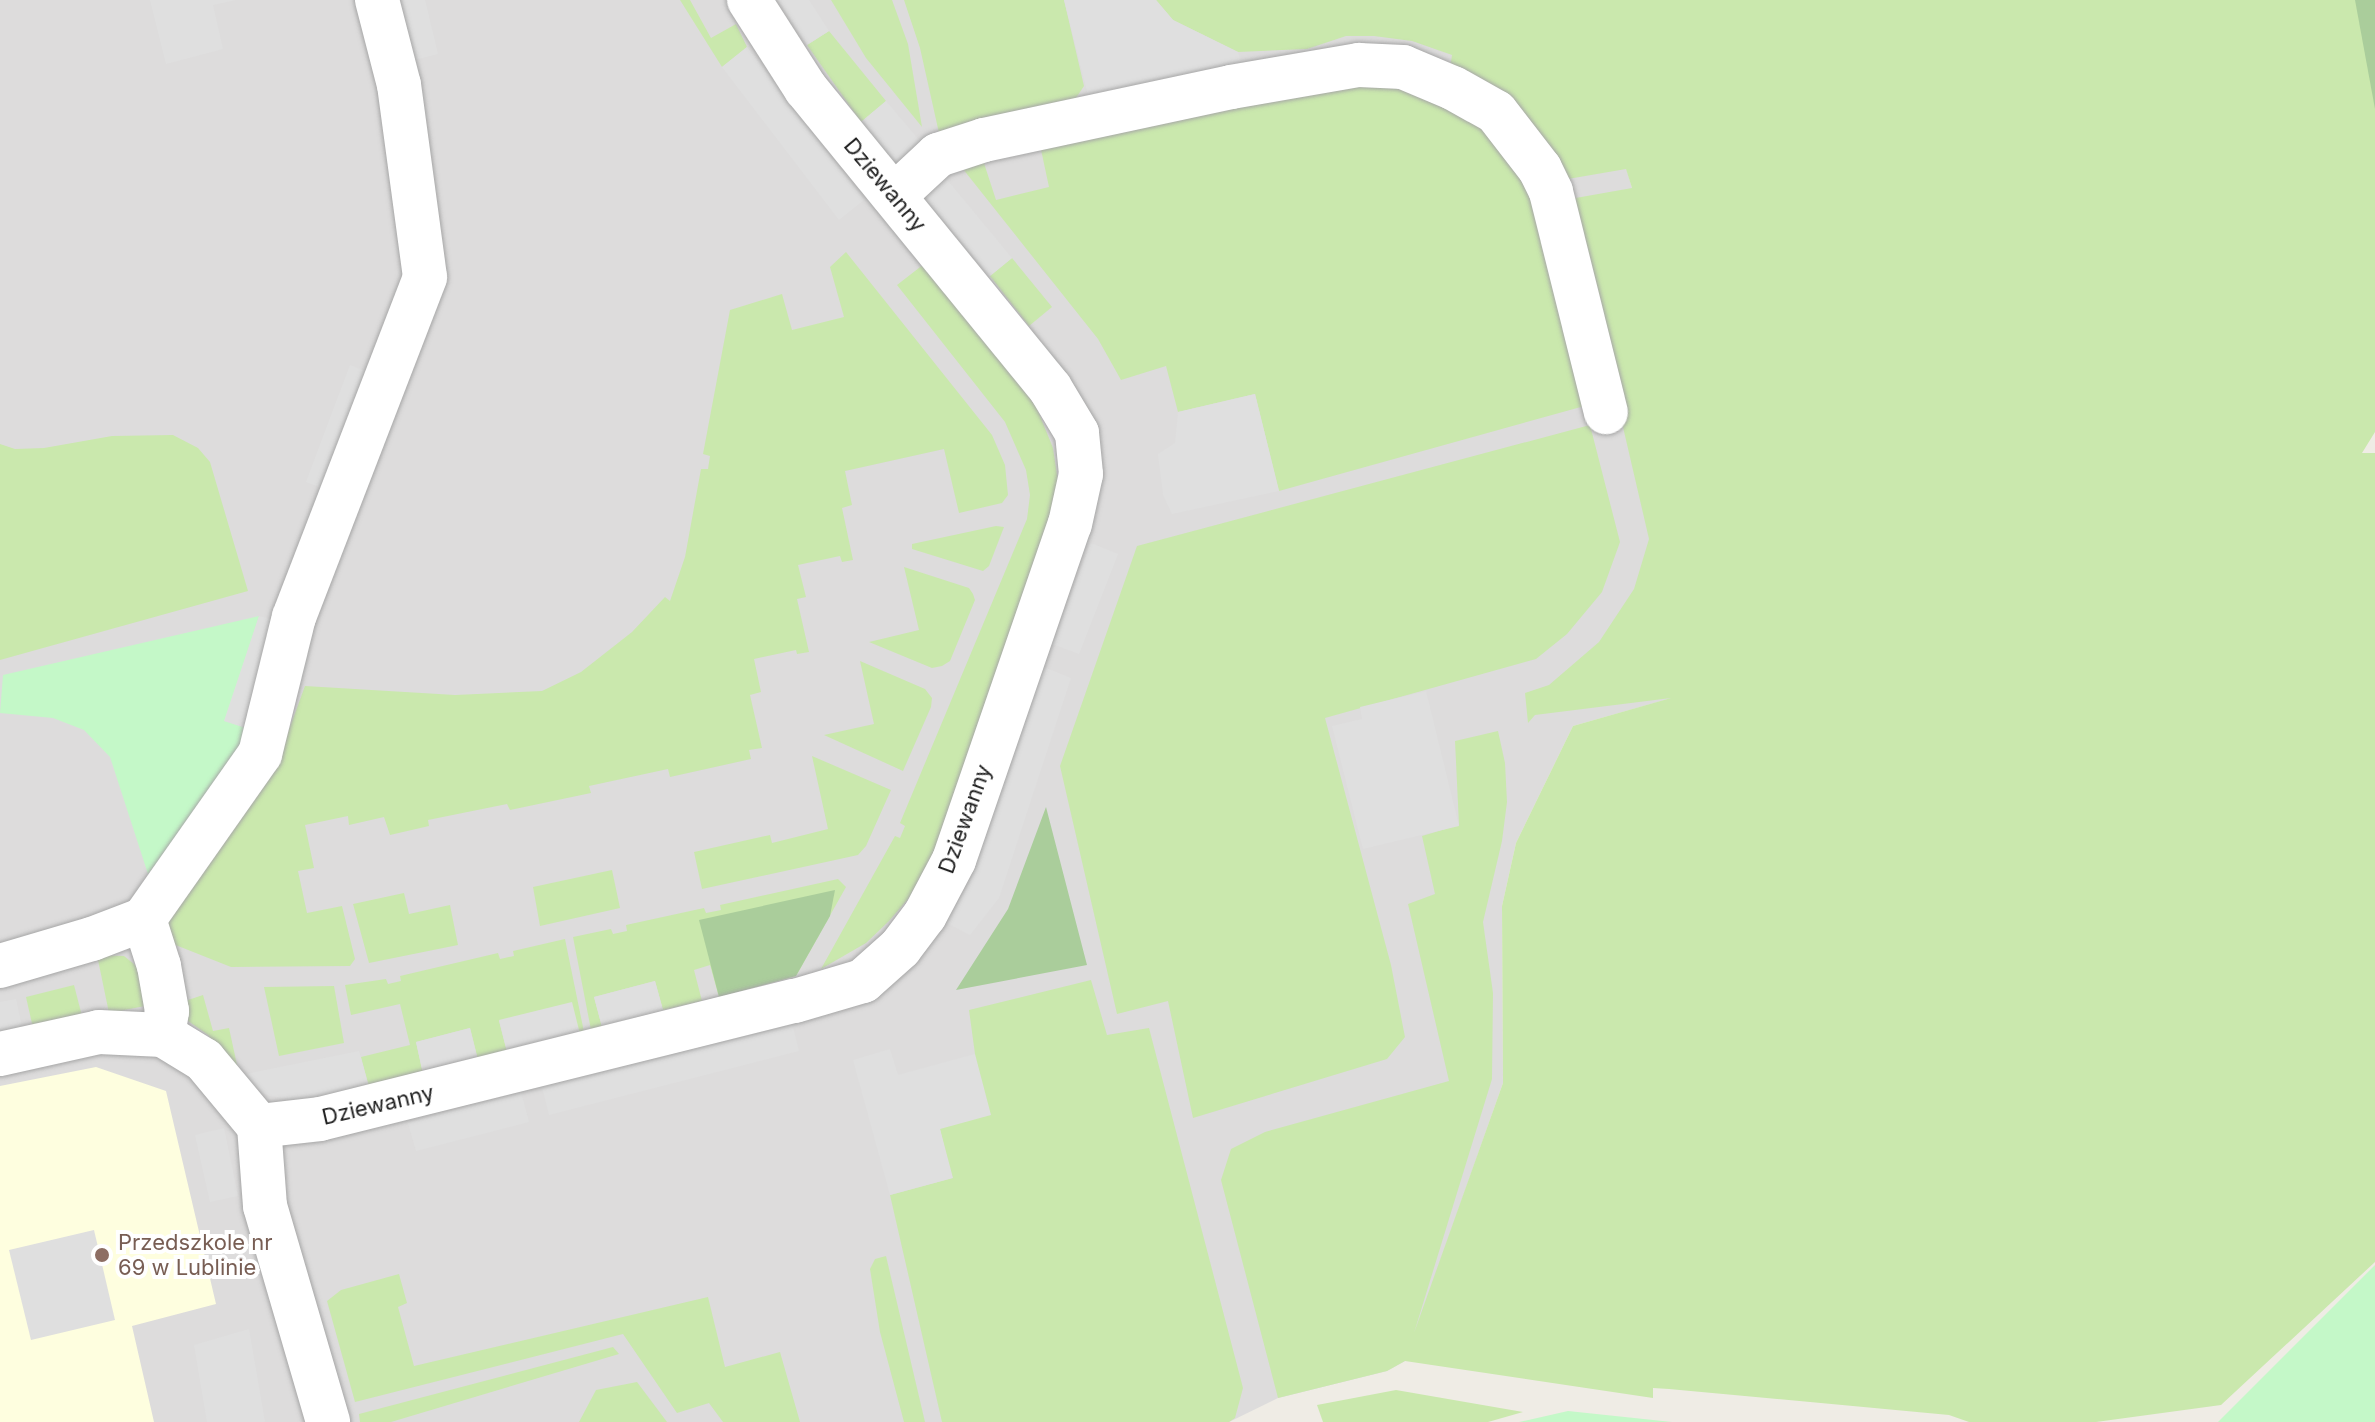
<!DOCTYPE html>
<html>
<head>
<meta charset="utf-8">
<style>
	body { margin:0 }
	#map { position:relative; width:2375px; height:1422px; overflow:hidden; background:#efece5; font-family:Inter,sans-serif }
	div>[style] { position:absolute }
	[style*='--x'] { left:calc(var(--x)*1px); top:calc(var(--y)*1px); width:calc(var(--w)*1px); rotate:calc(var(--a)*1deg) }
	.residential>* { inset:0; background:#dddcdc }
	.education>* { inset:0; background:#fefedf }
	.grass>* { inset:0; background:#cae8ad }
	.forest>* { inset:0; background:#aacd9b }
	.park>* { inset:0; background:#c4f8c8 }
	.parking>* { inset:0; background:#dfdfdf }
	.roads { filter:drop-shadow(0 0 2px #a6a6a6) drop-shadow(0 0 2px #a6a6a6) }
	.minor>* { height:44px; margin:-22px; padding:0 22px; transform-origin:22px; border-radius:22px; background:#fff }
	.dots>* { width:22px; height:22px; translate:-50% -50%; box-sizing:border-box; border:4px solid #fff; border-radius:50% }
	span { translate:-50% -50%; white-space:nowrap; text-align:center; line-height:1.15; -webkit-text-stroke:8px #fff; paint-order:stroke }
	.street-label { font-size:22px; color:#1f1f1f }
	.education-label { font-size:22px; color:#785e54 }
	.left { translate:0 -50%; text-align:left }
</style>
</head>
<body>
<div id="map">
	<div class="residential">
		<div style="clip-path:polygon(0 0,1577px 0,1632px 188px,1679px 696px,1573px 726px,1516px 843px,1502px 906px,1503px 1083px,1405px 1361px,1387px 1371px,1278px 1398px,1229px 1422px,0 1422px)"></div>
	</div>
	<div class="education">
		<div style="clip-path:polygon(96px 1067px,166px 1091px,216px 1304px,132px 1326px,154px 1422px,0 1422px,0 1086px)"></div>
	</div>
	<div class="grass">
		<div style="clip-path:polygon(680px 0,690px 0,711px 38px,736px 24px,747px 47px,722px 67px)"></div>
		<div style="clip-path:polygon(831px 0,892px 0,908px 44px,922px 127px,866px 58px)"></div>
		<div style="clip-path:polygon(904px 0,1064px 0,1084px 86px,1068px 110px,939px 133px,920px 48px)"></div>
		<div style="clip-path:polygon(1156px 0,2357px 0,2375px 92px,2375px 432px,2362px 453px,2375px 453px,2375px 1262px,2221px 1405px,2096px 1422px,1969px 1422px,1949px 1415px,1669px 1389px,1653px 1388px,1653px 1398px,1405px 1361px,1387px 1371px,1278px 1398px,1221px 1180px,1231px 1149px,1265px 1132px,1449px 1081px,1408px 904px,1435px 894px,1422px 836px,1459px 825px,1455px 741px,1498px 731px,1505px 763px,1507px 802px,1502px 841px,1483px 922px,1493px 993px,1492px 1079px,1414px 1333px,1503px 1083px,1502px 906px,1516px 843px,1573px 726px,1671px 698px,1535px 715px,1528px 723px,1525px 693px,1549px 685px,1599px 642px,1634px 589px,1649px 539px,1570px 199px,1632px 188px,1626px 169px,1562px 180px,1450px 68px,1452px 55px,1412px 41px,1374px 36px,1346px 36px,1307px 49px,1238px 52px,1173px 20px)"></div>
		<div style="clip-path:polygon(829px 31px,886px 101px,861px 122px,807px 45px)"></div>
		<div style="clip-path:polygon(1347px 81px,1399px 89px,1480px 123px,1528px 183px,1588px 405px,1279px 491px,1255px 394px,1178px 412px,1166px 366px,1121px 380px,1098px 339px,959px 164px,982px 157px,996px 200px,1049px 187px,1040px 145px)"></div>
		<div style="clip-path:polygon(846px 252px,992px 435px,1005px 465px,1008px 495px,1002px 503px,959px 513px,944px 449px,845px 471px,852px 505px,842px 508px,853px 560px,842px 562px,840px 556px,798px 565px,806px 597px,797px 599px,809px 652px,797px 654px,796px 650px,754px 659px,761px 692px,750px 695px,762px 748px,749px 750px,751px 759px,670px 777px,668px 769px,589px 786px,591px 793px,510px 810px,507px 804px,428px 820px,429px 826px,390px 835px,384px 817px,349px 825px,348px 816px,305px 825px,314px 868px,298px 871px,307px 913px,342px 906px,355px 959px,350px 966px,231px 967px,168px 942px,169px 919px,277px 762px,305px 686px,455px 695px,542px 691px,581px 672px,632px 632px,665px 597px,670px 601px,685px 557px,701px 469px,708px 469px,710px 456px,703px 454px,730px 310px,782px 294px,792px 330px,844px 317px,830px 267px)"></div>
		<div style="clip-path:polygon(1012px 258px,1052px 307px,1029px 326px,990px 276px)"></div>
		<div style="clip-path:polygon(924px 264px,1036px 406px,1053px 448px,1058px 481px,1055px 503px,937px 846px,909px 898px,889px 921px,866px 943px,821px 969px,895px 836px,900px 838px,905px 826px,900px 823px,1027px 519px,1030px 495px,1026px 470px,1005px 422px,897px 285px)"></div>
		<div style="clip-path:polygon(1590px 425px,1620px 542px,1602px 592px,1567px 634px,1536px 659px,1325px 718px,1391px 965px,1405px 1037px,1387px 1059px,1193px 1118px,1168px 1001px,1117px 1014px,1060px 766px,1137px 546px)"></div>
		<div style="clip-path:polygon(173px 435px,198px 448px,210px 462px,248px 591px,0 660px,0 444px,15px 449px,44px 448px,112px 436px)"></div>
		<div style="clip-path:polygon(996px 526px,1004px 527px,989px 566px,983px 571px,912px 549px,912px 544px)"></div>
		<div style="clip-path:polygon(904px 567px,969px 588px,973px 594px,975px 600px,950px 661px,942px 666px,932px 668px,869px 642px,919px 630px)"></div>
		<div style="clip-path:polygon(860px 661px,925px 689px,932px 698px,931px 707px,903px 771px,824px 735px,874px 724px)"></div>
		<div style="clip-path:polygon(812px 756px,891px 790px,866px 846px,858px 855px,702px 889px,694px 852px,770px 835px,772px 843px,828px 829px)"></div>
		<div style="clip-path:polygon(612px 870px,620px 908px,540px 926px,533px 887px)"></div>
		<div style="clip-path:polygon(838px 879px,846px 887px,796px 976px,719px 997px,710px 965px,694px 970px,702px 1001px,663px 1010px,655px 981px,594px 997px,602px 1027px,591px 1030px,573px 937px,611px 929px,613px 934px,627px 931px,626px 925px,704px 908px,706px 913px,721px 910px,720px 905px)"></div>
		<div style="clip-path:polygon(404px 893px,409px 914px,450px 905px,458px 945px,369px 963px,353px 904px)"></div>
		<div style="clip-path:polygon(565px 939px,584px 1032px,499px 1021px,507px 1052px,478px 1060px,470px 1028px,416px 1042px,423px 1074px,369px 1087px,361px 1057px,410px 1045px,400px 1004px,351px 1015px,345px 985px,386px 979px,388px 984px,401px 981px,400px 976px,498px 953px,500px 959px,514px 956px,513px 951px)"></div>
		<div style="clip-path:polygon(97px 955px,124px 956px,134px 964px,143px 976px,145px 1006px,109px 1013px)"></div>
		<div style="clip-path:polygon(1091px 980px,1107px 1035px,1149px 1028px,1243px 1388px,1235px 1418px,1229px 1422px,942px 1422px,890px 1195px,952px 1178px,940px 1129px,975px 1054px,969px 1010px)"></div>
		<div style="clip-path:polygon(74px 985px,82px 1016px,33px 1028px,26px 997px)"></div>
		<div style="clip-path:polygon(334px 986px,344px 1043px,279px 1056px,264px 987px)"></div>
		<div style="clip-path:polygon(203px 995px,213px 1031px,229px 1028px,239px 1074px,208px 1035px,188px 1021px,182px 1002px)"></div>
		<div style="clip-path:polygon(886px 1256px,925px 1422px,904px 1422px,880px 1332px,870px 1269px,875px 1259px)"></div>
		<div style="clip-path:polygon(399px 1274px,407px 1303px,398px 1307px,414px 1366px,708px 1297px,725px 1367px,780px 1352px,800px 1422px,723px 1422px,709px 1403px,677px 1413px,623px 1334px,355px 1402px,327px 1301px,341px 1290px)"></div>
		<div style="clip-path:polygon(613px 1347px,619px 1354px,391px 1422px,360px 1422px,359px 1414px)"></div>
		<div style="clip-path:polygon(637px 1382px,667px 1422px,579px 1422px,596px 1390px)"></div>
		<div style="clip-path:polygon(1396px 1390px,1523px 1412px,1488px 1422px,1323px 1422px,1317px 1405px)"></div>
	</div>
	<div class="forest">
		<div style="clip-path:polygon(2355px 0,2375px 0,2375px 109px)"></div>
		<div style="clip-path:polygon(1046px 807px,1087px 965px,956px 990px,1008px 909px)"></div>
		<div style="clip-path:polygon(835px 890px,830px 916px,796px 976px,719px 997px,699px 920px)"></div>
	</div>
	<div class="park">
		<div style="clip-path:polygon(259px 616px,225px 721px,249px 729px,215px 789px,148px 874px,110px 757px,84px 730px,53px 718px,0 713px,3px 675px)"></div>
		<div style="clip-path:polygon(2375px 1265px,2375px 1422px,2218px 1422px)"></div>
		<div style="clip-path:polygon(1568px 1411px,1672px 1422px,1519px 1422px)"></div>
	</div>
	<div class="parking">
		<div style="clip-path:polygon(150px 0,236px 0,213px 5px,223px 49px,166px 64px)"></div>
		<div style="clip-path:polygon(396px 0,425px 0,438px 54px,410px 61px)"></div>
		<div style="clip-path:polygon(778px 0,809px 0,829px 31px,807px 45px)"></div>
		<div style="clip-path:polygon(1064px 0,1156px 0,1173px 20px,1238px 52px,1252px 99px,1098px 135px)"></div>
		<div style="clip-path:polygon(747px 47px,864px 200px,839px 220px,722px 67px)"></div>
		<div style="clip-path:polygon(886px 101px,925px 147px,900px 168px,861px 122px)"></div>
		<div style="clip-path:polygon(940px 171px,1012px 258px,990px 276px,918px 190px)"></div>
		<div style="clip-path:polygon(350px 365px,378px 376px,335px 493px,306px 482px)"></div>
		<div style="clip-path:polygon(1255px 394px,1279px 491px,1172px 514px,1163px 495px,1158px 454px,1175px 443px,1178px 412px)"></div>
		<div style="clip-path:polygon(1091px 543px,1118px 554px,1079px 654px,1052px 644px)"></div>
		<div style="clip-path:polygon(259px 616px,284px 623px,249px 729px,224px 721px)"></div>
		<div style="clip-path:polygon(1044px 667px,1071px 678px,999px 898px,970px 935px,945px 922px,969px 884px)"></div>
		<div style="clip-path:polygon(1426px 691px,1459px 826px,1363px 849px,1332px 726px,1362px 719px,1360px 707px)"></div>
		<div style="clip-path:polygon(655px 981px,663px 1010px,602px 1027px,594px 997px)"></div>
		<div style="clip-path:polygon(16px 999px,22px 1027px,0 1032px,0 1002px)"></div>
		<div style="clip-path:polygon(572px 1002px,580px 1034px,507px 1052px,499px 1020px)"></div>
		<div style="clip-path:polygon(792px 1023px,799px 1051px,549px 1115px,542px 1087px)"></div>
		<div style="clip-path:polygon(470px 1028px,478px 1060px,423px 1074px,416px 1042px)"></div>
		<div style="clip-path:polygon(890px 1049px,898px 1075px,975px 1054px,991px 1115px,940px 1129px,953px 1178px,890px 1195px,853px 1060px)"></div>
		<div style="clip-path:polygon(359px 1051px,369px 1087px,305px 1102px,266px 1095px,241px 1075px)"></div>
		<div style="clip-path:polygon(521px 1092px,529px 1122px,416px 1151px,408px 1123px)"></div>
		<div style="clip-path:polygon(224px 1128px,238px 1196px,210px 1202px,195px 1135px)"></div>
		<div style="clip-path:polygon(94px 1230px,115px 1320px,31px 1340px,9px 1250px)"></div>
		<div style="clip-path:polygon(249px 1329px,265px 1422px,207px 1422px,194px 1345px)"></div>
	</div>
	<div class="roads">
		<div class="minor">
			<div style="--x:894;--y:196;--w:60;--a:-43"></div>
			<div style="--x:938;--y:155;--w:48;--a:-18.1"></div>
			<div style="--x:984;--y:140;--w:253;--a:-12.1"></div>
			<div style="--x:1231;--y:87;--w:130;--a:-9.8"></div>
			<div style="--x:1359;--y:65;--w:44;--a:2.6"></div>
			<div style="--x:1403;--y:67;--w:54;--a:22.8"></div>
			<div style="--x:1453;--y:88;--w:49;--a:29.2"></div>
			<div style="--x:1496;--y:112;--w:72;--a:52.3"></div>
			<div style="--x:1540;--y:169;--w:25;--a:64"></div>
			<div style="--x:1551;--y:192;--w:227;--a:76"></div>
			<div style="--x:144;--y:919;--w:49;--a:72.3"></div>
			<div style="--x:159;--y:966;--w:46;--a:79.9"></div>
			<div style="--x:167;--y:1011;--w:24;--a:99"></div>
			<div style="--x:0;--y:966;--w:96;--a:-16.4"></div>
			<div style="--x:92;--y:939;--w:56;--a:-21"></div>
			<div style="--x:144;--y:919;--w:202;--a:-54.9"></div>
			<div style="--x:260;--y:754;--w:141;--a:-76.1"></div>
			<div style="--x:294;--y:617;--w:364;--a:-68.9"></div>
			<div style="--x:425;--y:277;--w:194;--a:-97.7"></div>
			<div style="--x:399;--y:85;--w:88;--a:-104.5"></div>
			<div style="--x:0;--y:1054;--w:101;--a:-12.5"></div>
			<div style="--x:99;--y:1032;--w:64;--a:2.7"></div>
			<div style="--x:163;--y:1035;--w:48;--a:31.4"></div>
			<div style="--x:204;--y:1060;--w:86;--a:50.2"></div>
			<div style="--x:259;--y:1126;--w:61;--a:-6.5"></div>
			<div style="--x:320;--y:1119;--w:489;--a:-14"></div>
			<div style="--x:795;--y:1001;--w:71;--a:-16.4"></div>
			<div style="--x:863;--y:981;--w:50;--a:-41.7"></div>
			<div style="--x:900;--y:948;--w:41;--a:-52.9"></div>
			<div style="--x:925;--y:915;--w:62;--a:-62.2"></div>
			<div style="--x:954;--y:860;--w:355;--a:-71"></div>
			<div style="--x:1070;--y:524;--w:51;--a:-77.6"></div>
			<div style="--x:1081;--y:474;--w:41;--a:-95.6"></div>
			<div style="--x:1077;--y:433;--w:52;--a:-121"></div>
			<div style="--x:1050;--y:388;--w:386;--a:-129.2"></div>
			<div style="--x:806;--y:89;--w:106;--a:-122.6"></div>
			<div style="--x:259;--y:1126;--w:80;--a:85.7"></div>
			<div style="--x:265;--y:1206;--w:225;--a:73.7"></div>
		</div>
	</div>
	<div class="dots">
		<div style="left:102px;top:1255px;background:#8d6e63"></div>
	</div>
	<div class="street-label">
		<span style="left:885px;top:185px;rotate:50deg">Dziewanny</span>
		<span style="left:965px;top:819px;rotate:-70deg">Dziewanny</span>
		<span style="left:378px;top:1105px;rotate:-13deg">Dziewanny</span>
	</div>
	<div class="education-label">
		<span class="left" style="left:118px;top:1255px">Przedszkole nr<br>69 w Lublinie</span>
	</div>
</div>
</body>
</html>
